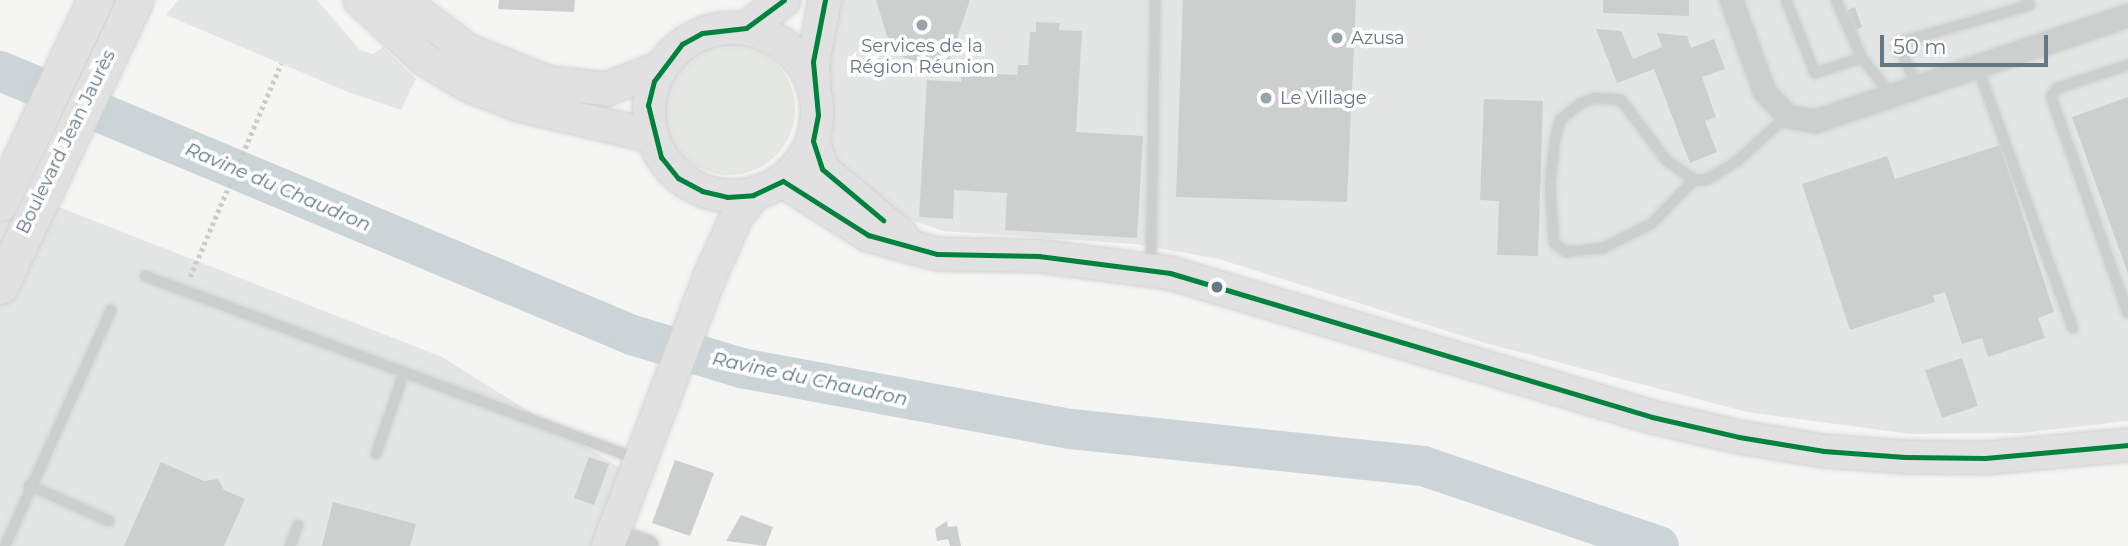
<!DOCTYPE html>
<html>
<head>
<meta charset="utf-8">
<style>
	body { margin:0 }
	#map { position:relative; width:2128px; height:546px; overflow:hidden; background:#f5f5f4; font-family:Montserrat,sans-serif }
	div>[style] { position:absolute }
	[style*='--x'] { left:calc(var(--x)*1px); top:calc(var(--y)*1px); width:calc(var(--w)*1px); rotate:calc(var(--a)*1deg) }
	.built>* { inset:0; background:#e4e5e5 }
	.green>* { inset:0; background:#e5e8e2 }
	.round { border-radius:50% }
	.river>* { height:40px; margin:-20px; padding:0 20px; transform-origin:20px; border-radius:20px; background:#cbd4d6 }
	.building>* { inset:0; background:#cdcfcf }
	.path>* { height:4.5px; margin-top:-2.25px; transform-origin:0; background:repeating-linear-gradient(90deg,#cbcccc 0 3.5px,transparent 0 7px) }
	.roads { filter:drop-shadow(0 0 2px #d1d2d3) drop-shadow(0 0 2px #d1d2d3) }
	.lane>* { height:10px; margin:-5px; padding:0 5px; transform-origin:5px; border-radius:5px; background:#cdcfcf }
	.street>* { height:23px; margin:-11.5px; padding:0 11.5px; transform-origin:11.5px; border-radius:11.5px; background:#cdcfcf }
	.secondary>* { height:32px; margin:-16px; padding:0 16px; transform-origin:16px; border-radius:16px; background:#e1e1e2 }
	.secondary>.ring { margin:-16px; padding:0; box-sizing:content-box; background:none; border:32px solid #e1e1e2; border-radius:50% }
	.primary>* { height:35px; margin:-17.5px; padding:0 17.5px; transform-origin:17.5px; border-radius:17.5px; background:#e1e1e2 }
	.bus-1>* { height:5px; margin:-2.5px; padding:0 2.5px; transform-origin:2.5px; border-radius:2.5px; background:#00823f }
	.dots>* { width:19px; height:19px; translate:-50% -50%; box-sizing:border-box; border:4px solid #fff; border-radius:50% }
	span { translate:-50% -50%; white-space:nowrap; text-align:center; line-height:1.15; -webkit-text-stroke:7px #fff; paint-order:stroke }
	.poi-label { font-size:18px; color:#657884 }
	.left { translate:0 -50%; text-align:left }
	.street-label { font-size:18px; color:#657884 }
	.water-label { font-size:19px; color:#607b81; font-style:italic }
	.scale { position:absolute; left:1880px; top:35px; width:168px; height:32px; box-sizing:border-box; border:4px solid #657884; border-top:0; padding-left:9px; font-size:21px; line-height:24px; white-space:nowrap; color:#657884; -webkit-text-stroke:5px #fff; paint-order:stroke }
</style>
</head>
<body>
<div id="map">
	<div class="built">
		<div style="clip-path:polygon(178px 0,317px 0,360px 50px,373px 54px,383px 47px,416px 79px,401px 110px,348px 92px,166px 15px)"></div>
		<div style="clip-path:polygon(808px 0,2128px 0,2128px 421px,2022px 433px,1910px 434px,1747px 412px,1485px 343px,1219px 259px,1135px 244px,943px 231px,897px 215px,839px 176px,831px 153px,833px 100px)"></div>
		<div style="clip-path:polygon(0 184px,442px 357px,636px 478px,608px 546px,0 546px)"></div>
	</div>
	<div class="green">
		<div class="round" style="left:663px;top:43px;width:132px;height:132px"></div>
	</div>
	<div class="river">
		<div style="--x:0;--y:71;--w:685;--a:22.67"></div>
		<div style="--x:632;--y:335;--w:114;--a:16.8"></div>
		<div style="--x:741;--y:368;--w:336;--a:10.5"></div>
		<div style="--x:1071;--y:429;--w:354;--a:6"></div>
		<div style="--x:1423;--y:466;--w:249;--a:18.7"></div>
	</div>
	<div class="building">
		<div style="clip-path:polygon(499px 0,575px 0,574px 12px,498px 9px)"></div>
		<div style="clip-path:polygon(876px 0,970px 0,947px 67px,904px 58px,887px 36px)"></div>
		<div style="clip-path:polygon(1183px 0,1356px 0,1347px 202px,1176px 197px)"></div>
		<div style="clip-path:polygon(1603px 0,1689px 0,1689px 16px,1603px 13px)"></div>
		<div style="clip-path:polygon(1855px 7px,1862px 27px,1854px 30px,1847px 10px)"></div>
		<div style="clip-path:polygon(1036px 22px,1060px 23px,1059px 30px,1082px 31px,1076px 132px,1143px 136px,1137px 238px,1005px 230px,1007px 193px,954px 190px,953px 219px,919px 217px,927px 80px,961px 82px,961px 72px,1017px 75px,1018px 65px,1028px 65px,1030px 32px,1036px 32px)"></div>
		<div style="clip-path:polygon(1596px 29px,1621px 31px,1633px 59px,1662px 47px,1657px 33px,1687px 36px,1691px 48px,1714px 39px,1725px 69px,1702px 77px,1716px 117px,1705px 121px,1717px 152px,1690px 163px,1654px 69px,1617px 83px)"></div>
		<div style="clip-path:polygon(2128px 97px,2128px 274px,2072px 117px)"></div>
		<div style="clip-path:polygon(1484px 99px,1543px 101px,1538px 256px,1497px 255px,1499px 201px,1480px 200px)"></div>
		<div style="clip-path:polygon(2000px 145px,2054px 312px,2038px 318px,2045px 338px,1988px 357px,1982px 338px,1962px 344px,1945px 292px,1933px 296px,1935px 302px,1850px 330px,1802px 184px,1887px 156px,1895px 179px)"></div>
		<div style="clip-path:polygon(1962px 358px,1978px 406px,1942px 418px,1925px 370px)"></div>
		<div style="clip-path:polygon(589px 457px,609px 464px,594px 505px,574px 498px)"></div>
		<div style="clip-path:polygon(675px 460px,714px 473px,690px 536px,652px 523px)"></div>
		<div style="clip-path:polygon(161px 462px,204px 481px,218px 479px,224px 490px,245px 499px,224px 546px,124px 546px)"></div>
		<div style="clip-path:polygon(333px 502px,416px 524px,410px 546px,322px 546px)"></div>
		<div style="clip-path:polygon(741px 515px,773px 527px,766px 546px,726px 541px)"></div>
		<div style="clip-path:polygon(947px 521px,948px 527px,957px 526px,961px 546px,950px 546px,948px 539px,937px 541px,935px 529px)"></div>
	</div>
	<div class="path">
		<div style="--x:190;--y:277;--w:232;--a:-66.9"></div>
	</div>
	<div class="roads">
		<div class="lane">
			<div style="--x:1786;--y:0;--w:79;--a:68.3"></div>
			<div style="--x:1815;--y:73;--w:49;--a:-17.7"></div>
			<div style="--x:1836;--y:0;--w:64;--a:65.9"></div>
			<div style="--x:1862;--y:58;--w:48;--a:51.7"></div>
			<div style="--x:2128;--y:65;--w:74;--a:161.8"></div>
			<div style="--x:2058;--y:88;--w:11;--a:131"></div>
			<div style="--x:2051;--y:96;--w:230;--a:70.5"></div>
			<div style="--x:1977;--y:66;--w:279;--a:69.9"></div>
			<div style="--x:1918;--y:87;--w:49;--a:-115.5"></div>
			<div style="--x:1897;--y:43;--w:138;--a:-15.9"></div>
			<div style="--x:2030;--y:5;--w:6;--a:-121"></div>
			<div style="--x:1694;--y:180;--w:62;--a:134.3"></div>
			<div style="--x:1651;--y:224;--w:54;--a:153.4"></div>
			<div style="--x:1603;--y:248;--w:37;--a:174"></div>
			<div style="--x:1566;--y:252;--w:15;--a:-143"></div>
			<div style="--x:1554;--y:243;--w:58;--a:-93.9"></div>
			<div style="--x:1550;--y:185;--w:46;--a:-83.8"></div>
			<div style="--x:1555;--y:139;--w:20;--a:-75"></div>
			<div style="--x:1560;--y:120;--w:27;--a:-39"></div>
			<div style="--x:1581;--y:103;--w:15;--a:-20"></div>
			<div style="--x:1595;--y:98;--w:26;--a:4"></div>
			<div style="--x:1621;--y:100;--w:76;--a:53"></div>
			<div style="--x:1667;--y:161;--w:33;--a:35"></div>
			<div style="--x:1694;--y:180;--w:12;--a:0"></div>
			<div style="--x:1706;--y:180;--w:35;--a:-31"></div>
			<div style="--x:1736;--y:162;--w:69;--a:-42"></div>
			<div style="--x:1151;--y:267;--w:267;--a:-89.1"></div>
			<div style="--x:145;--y:276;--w:525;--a:20.4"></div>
			<div style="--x:376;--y:454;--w:87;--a:-71.1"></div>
			<div style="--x:29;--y:485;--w:88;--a:24.2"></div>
			<div style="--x:5;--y:546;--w:259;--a:-65.8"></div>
			<div style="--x:290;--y:546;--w:22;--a:-69"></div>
		</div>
		<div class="street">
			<div style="--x:1731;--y:0;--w:97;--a:70.1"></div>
			<div style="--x:1764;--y:91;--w:34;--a:47"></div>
			<div style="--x:1787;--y:116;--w:28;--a:10"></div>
			<div style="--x:1815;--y:121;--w:330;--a:-18.7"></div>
			<div style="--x:613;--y:535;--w:35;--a:18"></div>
		</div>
		<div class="secondary">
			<div style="--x:360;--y:0;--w:87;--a:42.7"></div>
			<div style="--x:424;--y:59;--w:51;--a:30.6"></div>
			<div style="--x:468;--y:85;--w:55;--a:21.4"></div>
			<div style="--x:519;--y:105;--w:137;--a:13.1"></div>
			<div style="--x:401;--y:0;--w:83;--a:37.1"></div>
			<div style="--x:467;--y:50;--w:88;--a:21.9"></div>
			<div style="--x:549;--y:83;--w:58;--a:5.9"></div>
			<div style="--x:607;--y:89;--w:57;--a:-21.6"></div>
			<div class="ring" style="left:649px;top:28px;width:136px;height:136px"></div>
			<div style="--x:746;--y:28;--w:47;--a:-36.4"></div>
			<div style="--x:814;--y:87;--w:25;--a:-92"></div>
			<div style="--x:813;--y:62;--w:63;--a:-79"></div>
			<div style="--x:813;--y:141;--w:29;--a:72"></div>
			<div style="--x:822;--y:169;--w:104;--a:39.9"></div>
			<div style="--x:783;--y:181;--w:101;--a:32.4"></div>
			<div style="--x:868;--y:235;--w:72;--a:15.4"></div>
			<div style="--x:937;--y:254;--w:102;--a:1.1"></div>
			<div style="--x:1039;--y:256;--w:132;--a:7.4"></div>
			<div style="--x:1170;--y:273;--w:503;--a:16.63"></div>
			<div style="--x:1652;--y:417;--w:89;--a:12.9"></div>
			<div style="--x:1739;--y:437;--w:86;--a:9.4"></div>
			<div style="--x:1824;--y:451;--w:81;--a:4.2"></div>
			<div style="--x:1905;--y:457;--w:80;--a:0.7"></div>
			<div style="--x:1985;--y:458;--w:144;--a:-5.2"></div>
			<div style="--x:608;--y:546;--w:289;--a:-69.3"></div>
			<div style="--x:710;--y:276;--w:66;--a:-65.8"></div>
			<div style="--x:737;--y:216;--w:26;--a:-53"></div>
		</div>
		<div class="primary">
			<div style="--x:0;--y:203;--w:224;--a:-64.9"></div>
			<div style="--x:0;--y:286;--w:316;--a:-64.7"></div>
		</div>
	</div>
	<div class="bus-1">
		<div style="--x:784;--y:0;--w:47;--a:143.6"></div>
		<div style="--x:746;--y:28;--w:44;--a:173.5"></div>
		<div style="--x:702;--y:33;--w:23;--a:151"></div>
		<div style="--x:682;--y:44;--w:46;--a:127.1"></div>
		<div style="--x:654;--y:81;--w:25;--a:104"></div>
		<div style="--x:648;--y:105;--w:54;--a:76"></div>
		<div style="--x:661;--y:157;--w:27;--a:51"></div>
		<div style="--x:678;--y:178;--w:27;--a:28"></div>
		<div style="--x:702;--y:191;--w:26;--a:13"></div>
		<div style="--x:727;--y:197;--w:26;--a:-4"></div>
		<div style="--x:753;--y:195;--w:33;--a:-25"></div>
		<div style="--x:783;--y:181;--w:101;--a:32.4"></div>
		<div style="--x:868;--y:235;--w:72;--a:15.4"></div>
		<div style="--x:937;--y:254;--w:102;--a:1.1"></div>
		<div style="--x:1039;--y:256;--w:132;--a:7.4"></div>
		<div style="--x:1170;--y:273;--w:503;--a:16.63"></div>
		<div style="--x:1652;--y:417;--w:89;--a:12.9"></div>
		<div style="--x:1739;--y:437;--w:86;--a:9.4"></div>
		<div style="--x:1824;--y:451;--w:81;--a:4.2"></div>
		<div style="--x:1905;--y:457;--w:80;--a:0.7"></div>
		<div style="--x:1985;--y:458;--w:144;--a:-5.2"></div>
		<div style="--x:825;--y:0;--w:63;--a:101"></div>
		<div style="--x:813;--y:62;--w:53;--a:84.6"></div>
		<div style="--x:818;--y:115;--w:26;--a:101"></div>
		<div style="--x:813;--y:141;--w:29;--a:72"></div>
		<div style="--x:822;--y:169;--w:80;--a:39.9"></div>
	</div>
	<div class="dots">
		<div style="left:922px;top:25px;background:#97a4ab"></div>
		<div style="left:1337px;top:38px;background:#97a4ab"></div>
		<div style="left:1266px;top:98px;background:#97a4ab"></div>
		<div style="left:1217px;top:287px;background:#657884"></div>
	</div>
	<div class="poi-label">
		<span class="left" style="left:1351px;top:38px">Azusa</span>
		<span style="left:922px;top:57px">Services de la<br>Région Réunion</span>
		<span class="left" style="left:1280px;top:98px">Le Village</span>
	</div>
	<div class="street-label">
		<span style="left:66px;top:142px;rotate:-64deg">Boulevard Jean Jaurès</span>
	</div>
	<div class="water-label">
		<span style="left:278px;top:187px;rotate:23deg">Ravine du Chaudron</span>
		<span style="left:810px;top:379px;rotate:12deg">Ravine du Chaudron</span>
	</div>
	<div class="scale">50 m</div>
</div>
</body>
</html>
